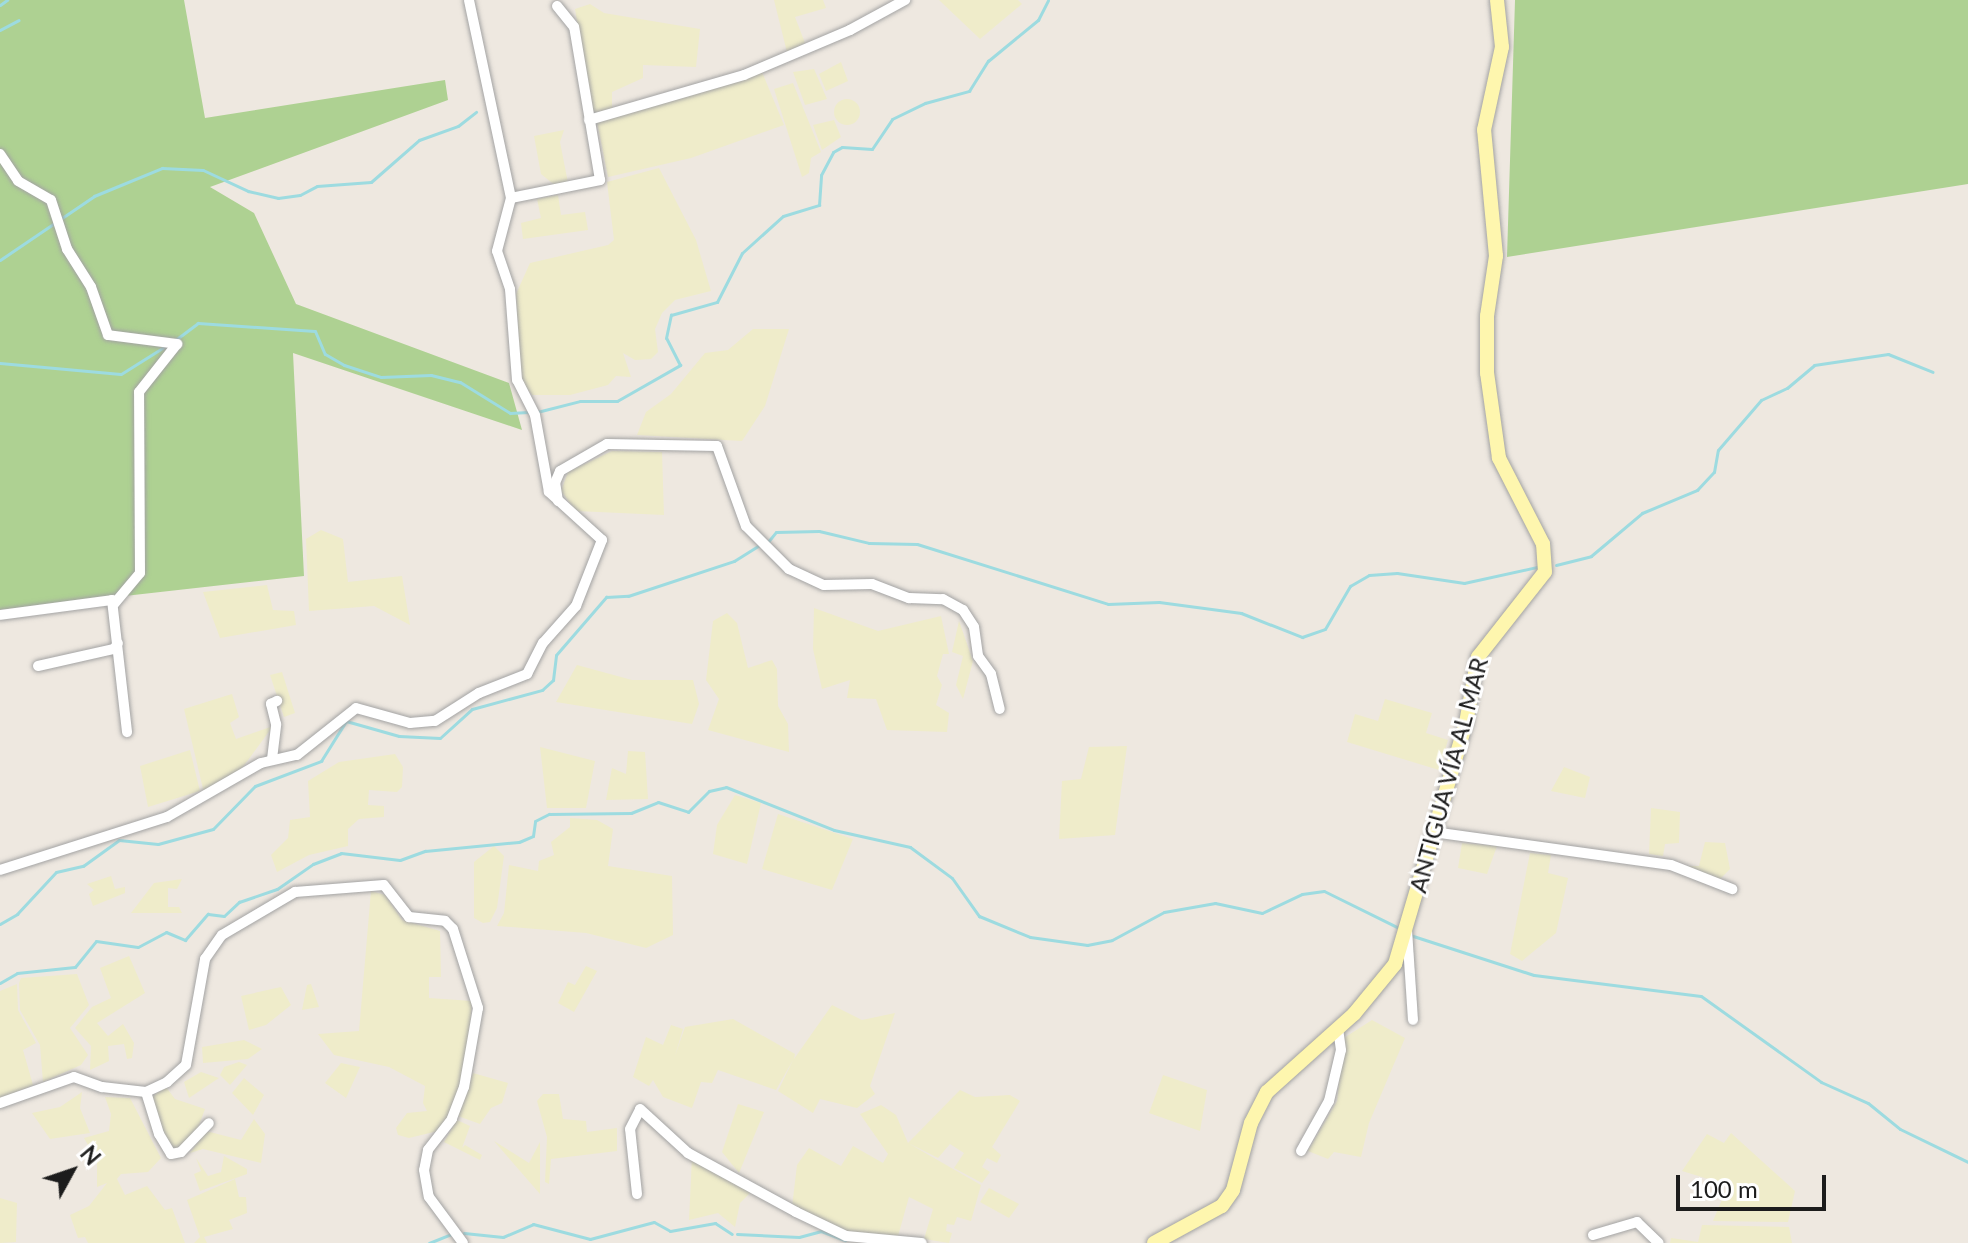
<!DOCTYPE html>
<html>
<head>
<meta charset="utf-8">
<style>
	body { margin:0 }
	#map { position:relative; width:1968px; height:1243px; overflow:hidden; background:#eee8e0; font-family:Lato,sans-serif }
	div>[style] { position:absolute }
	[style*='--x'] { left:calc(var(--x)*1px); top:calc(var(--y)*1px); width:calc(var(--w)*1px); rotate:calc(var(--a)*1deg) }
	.farmland>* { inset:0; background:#efecca }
	.round { border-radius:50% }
	.forest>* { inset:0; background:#aed192 }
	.stream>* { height:3px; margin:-1.5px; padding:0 1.5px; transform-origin:1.5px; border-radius:1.5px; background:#9ddbe0 }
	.roads { filter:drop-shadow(0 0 2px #a3a3a3) drop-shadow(0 0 2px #a3a3a3) }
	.street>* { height:10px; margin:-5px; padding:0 5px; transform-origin:5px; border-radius:5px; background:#fff }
	.secondary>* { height:14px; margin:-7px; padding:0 7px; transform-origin:7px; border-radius:7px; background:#fef6ae }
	span { translate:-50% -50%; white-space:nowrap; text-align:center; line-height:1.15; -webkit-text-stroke:6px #fff; paint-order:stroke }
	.street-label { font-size:24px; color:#1c1c1c }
	.north { position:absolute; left:32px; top:1131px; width:80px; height:80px; -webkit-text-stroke:6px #fff; paint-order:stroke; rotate:50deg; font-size:22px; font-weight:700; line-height:32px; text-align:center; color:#1c1c1c }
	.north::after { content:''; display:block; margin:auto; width:28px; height:36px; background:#1c1c1c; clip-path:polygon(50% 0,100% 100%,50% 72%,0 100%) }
	.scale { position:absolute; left:1676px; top:1175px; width:150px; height:36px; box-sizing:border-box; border:4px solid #1c1c1c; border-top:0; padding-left:10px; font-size:24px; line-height:28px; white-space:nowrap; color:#1c1c1c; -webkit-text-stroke:6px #fff; paint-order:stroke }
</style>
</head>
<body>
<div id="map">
	<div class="farmland">
		<div style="clip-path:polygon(774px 0,823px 0,826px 8px,795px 17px,805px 43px,787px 52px)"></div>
		<div style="clip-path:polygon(939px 0,1018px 0,1022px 4px,980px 39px)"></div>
		<div style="clip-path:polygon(590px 4px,604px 13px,700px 29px,696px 67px,643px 65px,643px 78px,612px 92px,612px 109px,592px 113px,575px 9px)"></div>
		<div style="clip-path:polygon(841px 62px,848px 81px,826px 91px,819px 74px)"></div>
		<div style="clip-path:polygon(814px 69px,827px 99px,805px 105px,793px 72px)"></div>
		<div style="clip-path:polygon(762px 72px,784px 125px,691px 158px,608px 177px,597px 122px)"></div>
		<div style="clip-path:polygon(793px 83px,821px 152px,811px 158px,809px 173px,802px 177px,774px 89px)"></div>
		<div class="round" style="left:834px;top:99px;width:26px;height:26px"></div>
		<div style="clip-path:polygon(834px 120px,841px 137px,822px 150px,813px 125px)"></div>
		<div style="clip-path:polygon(564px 130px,560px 142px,568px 183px,556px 186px,541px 174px,534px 136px)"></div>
		<div style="clip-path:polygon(659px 168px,696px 240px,711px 291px,675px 300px,662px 313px,655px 329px,658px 352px,651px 359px,635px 360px,623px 353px,631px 377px,616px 376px,608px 385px,570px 395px,532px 395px,521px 380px,516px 294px,530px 263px,608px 245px,614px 240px,607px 182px)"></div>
		<div style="clip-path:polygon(558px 195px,561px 215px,585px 212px,588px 230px,523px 239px,521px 223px,541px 218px,537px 199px)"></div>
		<div style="clip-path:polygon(753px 329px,789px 329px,765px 406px,742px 441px,637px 435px,646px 412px,671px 394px,705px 353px,728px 350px)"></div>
		<div style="clip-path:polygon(612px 451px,662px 452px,664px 515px,576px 511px,561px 491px,568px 472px)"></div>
		<div style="clip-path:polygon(321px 530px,343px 539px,348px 582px,402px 576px,410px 625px,374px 606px,309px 611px,306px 539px)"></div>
		<div style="clip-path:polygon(267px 585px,273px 610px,294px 611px,296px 625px,220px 638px,203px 592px)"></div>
		<div style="clip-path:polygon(814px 608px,878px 631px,941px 616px,949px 654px,943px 654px,937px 676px,942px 685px,936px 705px,949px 713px,947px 732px,887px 730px,876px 699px,847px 698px,850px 680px,822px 689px,813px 649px)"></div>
		<div style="clip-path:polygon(727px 613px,737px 623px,748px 668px,772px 660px,777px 669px,778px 706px,788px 724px,789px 752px,708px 730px,719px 699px,706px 680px,713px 621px)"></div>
		<div style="clip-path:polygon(959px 621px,973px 661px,963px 699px,956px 685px,963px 656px,952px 652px)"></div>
		<div style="clip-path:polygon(577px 665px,632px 680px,693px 680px,699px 704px,692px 724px,556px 702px)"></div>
		<div style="clip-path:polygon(282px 672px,295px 713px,284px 717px,270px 675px)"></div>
		<div style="clip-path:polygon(232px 694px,239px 717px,230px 723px,236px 739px,273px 726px,240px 771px,204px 793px,184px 709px)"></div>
		<div style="clip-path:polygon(1385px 699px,1432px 713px,1426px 733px,1448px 740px,1439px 770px,1347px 742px,1355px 714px,1378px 721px)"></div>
		<div style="clip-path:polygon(1127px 746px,1115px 835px,1059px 839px,1062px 781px,1081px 779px,1089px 747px)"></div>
		<div style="clip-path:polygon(540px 747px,595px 761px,586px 808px,547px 808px)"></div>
		<div style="clip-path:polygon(190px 750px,200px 791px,148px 807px,140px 766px)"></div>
		<div style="clip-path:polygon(628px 751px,645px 752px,648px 799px,606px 800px,612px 768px,626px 774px)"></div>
		<div style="clip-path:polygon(395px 754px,403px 767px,402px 787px,397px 792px,369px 790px,368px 805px,384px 806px,384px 817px,359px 819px,348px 829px,348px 846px,309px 855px,277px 872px,271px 855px,288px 838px,290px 820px,310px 817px,308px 781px,339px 762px)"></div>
		<div style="clip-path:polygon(1564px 767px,1590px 777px,1585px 798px,1551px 791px)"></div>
		<div style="clip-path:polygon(735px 795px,761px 803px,747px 864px,713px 854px,717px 825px)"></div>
		<div style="clip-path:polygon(1651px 808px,1680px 812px,1679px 843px,1665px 844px,1663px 856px,1649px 854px)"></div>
		<div style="clip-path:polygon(778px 814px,853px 839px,832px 890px,762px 869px)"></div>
		<div style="clip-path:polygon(570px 818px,597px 820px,613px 829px,608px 866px,672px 876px,673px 935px,646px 948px,586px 933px,497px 926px,504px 913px,509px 865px,538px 871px,539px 861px,554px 855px,551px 842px,570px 827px)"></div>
		<div style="clip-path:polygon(1705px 842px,1725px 843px,1730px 869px,1718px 881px,1681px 866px,1699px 866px)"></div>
		<div style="clip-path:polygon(1462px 843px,1497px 846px,1487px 874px,1458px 868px)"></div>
		<div style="clip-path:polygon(494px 846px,504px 856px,497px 908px,490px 922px,483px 923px,474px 918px,474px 862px)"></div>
		<div style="clip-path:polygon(1530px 853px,1551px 855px,1548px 873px,1568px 878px,1556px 933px,1522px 961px,1510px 954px)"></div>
		<div style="clip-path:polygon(111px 876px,115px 889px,125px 887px,125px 893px,93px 906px,89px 894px,94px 890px,87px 884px)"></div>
		<div style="clip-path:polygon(182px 879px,177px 889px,168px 888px,168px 907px,179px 907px,182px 913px,131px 913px,154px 883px)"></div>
		<div style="clip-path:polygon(371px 891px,385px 895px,402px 920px,440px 931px,441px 977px,429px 977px,429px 998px,472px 1001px,466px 1067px,448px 1118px,438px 1131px,409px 1138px,398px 1135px,396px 1128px,407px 1113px,427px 1111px,423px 1103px,425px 1086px,389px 1067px,334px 1055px,318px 1034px,359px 1031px)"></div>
		<div style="clip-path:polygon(129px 956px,145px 993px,97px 1023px,108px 1036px,123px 1024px,134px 1043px,132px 1058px,127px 1059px,124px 1044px,108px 1046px,109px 1061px,90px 1070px,91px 1046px,75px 1028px,92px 1007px,111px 998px,100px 968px)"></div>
		<div style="clip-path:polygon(586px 966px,597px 971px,574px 1012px,558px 1003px,568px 982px,575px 985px)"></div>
		<div style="clip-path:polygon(77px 974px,89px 1005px,70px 1028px,88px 1055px,81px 1065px,43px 1082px,40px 1045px,20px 1010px,19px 983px,21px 978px)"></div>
		<div style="clip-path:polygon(17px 984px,18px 1010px,36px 1043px,23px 1050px,33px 1085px,0 1099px,0 991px)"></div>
		<div style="clip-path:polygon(311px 984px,319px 1007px,302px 1010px,307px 985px)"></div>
		<div style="clip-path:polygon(281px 987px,291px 1005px,266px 1025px,249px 1030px,241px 996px)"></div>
		<div style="clip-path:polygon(832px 1005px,862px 1020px,895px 1013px,870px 1086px,875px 1094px,857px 1108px,820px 1099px,813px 1113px,778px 1091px,793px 1060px,776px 1090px,718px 1070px,712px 1083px,701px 1082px,692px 1108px,663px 1097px,653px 1080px,649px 1086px,633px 1077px,646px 1037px,663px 1045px,671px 1025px,683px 1029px,675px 1056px,685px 1027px,733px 1019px,795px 1054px,794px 1059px)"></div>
		<div style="clip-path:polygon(1372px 1020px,1405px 1038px,1369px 1123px,1361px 1157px,1334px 1152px,1328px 1159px,1308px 1151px,1337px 1101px,1344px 1038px)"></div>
		<div style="clip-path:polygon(244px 1040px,262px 1049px,248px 1059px,203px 1063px,202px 1047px)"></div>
		<div style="clip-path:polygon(239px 1062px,247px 1065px,230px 1085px,220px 1075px,224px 1067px)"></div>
		<div style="clip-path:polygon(341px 1063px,360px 1067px,346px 1098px,325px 1083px)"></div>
		<div style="clip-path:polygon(201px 1072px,219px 1078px,189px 1098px,184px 1082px)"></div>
		<div style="clip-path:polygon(473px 1073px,508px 1083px,502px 1103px,491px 1108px,480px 1124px,458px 1116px)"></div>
		<div style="clip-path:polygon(1163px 1075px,1207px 1090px,1200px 1131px,1149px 1113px)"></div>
		<div style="clip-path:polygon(244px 1078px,264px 1095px,253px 1115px,232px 1093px)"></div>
		<div style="clip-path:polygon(166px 1087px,175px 1099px,205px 1109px,196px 1133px,176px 1151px,168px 1147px,150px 1098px)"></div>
		<div style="clip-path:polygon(960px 1090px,975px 1097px,1010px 1095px,1020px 1101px,992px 1147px,1001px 1155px,997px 1163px,987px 1158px,982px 1167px,990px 1172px,982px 1183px,954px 1168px,964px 1153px,950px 1144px,938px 1158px,908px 1143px,981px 1185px,971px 1221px,957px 1217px,954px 1225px,947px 1224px,946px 1231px,952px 1233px,949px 1243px,924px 1239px,933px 1209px,909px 1197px,898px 1236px,846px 1232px,792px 1207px,797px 1165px,809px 1148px,841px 1166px,853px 1146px,883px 1163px,888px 1154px,860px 1114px,881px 1105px,896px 1115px,908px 1143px)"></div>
		<div style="clip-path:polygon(82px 1092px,80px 1108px,90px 1133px,50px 1139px,32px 1113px,60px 1107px)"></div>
		<div style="clip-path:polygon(543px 1094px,559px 1094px,563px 1119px,586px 1121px,587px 1132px,617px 1128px,617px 1151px,551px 1159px,549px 1184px,545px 1182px,547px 1137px,537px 1101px)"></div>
		<div style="clip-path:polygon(105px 1097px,130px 1098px,161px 1158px,148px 1172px,121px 1174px,117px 1179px,125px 1195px,147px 1186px,165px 1210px,172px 1208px,185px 1243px,88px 1243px,85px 1237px,78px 1238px,70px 1215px,89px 1206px,107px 1183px,97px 1187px,97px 1161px,84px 1138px,109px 1131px,111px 1114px)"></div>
		<div style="clip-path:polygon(738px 1104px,764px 1112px,739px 1173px,722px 1152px)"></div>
		<div style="clip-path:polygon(254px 1119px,265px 1134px,261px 1163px,203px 1149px,190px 1153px,206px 1131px,241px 1140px)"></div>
		<div style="clip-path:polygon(457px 1120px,470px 1126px,462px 1148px,465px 1145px,482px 1155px,480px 1160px,444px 1142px)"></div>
		<div style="clip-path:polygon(1731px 1133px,1795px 1191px,1788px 1222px,1713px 1221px,1728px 1185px,1682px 1171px,1707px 1134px,1724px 1143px)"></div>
		<div style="clip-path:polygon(494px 1141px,529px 1163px,540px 1142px,540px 1194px)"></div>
		<div style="clip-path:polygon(224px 1156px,247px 1169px,247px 1174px,200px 1191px,194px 1174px,201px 1171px,196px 1158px,208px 1176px,221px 1172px)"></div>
		<div style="clip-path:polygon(692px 1157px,752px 1191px,740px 1203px,735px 1227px,718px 1213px,689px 1220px)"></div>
		<div style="clip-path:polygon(235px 1179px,239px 1197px,246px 1197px,247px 1213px,229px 1220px,233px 1229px,204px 1237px,207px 1243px,194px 1243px,200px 1237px,187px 1200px)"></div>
		<div style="clip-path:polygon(989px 1188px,1019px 1204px,1009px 1218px,980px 1202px)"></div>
		<div style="clip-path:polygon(0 1198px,17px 1203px,16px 1242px,0 1243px)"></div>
		<div style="clip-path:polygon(1702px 1225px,1789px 1227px,1792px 1243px,1670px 1243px,1671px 1238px,1698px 1242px)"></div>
	</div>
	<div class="forest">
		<div style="clip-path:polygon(0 0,184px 0,205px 118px,445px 80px,448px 100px,210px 187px,254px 213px,296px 304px,509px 383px,522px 430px,293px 353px,304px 576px,0 610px)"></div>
		<div style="clip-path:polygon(1515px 0,1968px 0,1968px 184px,1507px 257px)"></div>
	</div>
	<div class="stream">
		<div style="--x:0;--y:5;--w:9;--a:-36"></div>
		<div style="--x:0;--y:30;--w:21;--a:-28"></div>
		<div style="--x:0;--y:260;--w:114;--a:-34.2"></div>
		<div style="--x:94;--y:196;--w:74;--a:-22.4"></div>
		<div style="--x:162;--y:168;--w:41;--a:2.8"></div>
		<div style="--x:203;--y:170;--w:50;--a:25"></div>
		<div style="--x:248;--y:191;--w:31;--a:13"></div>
		<div style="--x:278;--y:198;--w:22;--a:-8"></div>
		<div style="--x:300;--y:195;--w:19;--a:-28"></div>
		<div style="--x:317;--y:186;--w:54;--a:-4.2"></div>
		<div style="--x:371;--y:182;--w:64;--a:-41.2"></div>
		<div style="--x:419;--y:140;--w:41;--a:-19.7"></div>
		<div style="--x:458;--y:126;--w:23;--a:-38"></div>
		<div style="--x:174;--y:341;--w:30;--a:-37"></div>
		<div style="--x:198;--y:323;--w:117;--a:3.9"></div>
		<div style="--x:315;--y:331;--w:25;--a:67"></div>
		<div style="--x:325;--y:354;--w:22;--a:30"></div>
		<div style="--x:344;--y:365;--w:39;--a:18"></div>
		<div style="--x:381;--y:377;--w:50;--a:-2.3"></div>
		<div style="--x:431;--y:375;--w:30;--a:14"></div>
		<div style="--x:460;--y:382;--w:59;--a:31.8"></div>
		<div style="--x:510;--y:413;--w:18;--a:-3"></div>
		<div style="--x:0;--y:363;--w:121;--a:5.2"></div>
		<div style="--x:121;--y:374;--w:54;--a:-32.2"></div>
		<div style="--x:537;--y:412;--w:44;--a:-14.3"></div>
		<div style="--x:580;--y:401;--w:37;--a:0"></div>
		<div style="--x:617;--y:401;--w:73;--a:-29.7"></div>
		<div style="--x:680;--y:365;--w:30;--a:-117"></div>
		<div style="--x:666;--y:338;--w:24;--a:-78"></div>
		<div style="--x:671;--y:315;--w:48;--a:-15.8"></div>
		<div style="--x:717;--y:302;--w:55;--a:-63"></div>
		<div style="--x:742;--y:253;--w:55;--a:-42.1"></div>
		<div style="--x:783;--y:216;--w:38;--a:-17"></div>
		<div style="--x:819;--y:205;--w:30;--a:-86"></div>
		<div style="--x:821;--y:175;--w:26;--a:-62"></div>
		<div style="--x:833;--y:152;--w:10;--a:-29"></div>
		<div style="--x:842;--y:147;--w:30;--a:4"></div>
		<div style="--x:872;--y:149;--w:36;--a:-56"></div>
		<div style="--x:892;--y:119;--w:37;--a:-26"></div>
		<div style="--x:925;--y:103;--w:46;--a:-15.3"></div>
		<div style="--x:969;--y:91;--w:36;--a:-58"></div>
		<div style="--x:988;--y:61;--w:65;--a:-39.4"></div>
		<div style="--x:1038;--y:20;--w:22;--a:-63"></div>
		<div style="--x:767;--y:543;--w:14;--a:-51"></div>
		<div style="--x:776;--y:532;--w:43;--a:-1.3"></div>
		<div style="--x:819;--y:531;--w:51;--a:13.5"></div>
		<div style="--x:869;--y:543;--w:48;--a:1.2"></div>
		<div style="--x:917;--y:544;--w:200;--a:17.4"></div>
		<div style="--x:1108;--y:604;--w:51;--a:-2.2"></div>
		<div style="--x:1159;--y:602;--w:83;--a:7.6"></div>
		<div style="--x:1241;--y:613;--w:66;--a:21.5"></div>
		<div style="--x:1302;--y:637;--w:24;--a:-19"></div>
		<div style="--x:1325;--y:629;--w:50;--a:-59.8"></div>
		<div style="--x:1350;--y:586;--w:22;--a:-30"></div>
		<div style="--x:1369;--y:575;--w:28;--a:-4"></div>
		<div style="--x:1397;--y:573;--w:68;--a:8.5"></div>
		<div style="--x:1464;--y:583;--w:75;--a:-12.4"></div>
		<div style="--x:1556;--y:565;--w:36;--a:-14"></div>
		<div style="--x:1591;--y:556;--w:67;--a:-40.1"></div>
		<div style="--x:1642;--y:513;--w:60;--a:-22.7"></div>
		<div style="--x:1697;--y:490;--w:25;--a:-47"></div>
		<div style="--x:1714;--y:472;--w:22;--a:-80"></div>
		<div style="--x:1718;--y:450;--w:66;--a:-49.3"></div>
		<div style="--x:1761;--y:400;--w:29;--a:-25"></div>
		<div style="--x:1787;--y:388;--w:35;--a:-40"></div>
		<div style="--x:1814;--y:365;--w:75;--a:-8.5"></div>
		<div style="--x:1888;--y:354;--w:48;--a:21.8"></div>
		<div style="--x:0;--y:924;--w:20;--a:-30"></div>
		<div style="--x:17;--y:914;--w:57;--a:-47.1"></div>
		<div style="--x:56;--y:872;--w:28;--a:-13"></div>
		<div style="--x:83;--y:866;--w:44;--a:-35.8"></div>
		<div style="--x:119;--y:840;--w:39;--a:6"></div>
		<div style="--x:158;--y:844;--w:57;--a:-15.3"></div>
		<div style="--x:213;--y:829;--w:60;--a:-45.7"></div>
		<div style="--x:255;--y:786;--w:71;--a:-20.7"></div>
		<div style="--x:321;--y:761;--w:47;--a:-58"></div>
		<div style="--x:346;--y:721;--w:55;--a:15.8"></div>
		<div style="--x:399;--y:736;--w:41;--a:2.8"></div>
		<div style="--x:440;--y:738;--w:43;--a:-42.2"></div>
		<div style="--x:472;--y:709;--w:73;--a:-15.2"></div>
		<div style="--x:542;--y:690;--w:15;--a:-42"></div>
		<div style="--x:553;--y:680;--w:25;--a:-83"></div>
		<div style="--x:556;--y:655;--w:77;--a:-49.2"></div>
		<div style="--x:606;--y:597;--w:22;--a:-3"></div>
		<div style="--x:628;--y:596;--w:112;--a:-18.3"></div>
		<div style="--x:734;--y:561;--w:31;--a:-32"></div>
		<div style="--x:1410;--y:935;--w:130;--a:17.9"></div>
		<div style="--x:1534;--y:975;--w:168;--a:7.2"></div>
		<div style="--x:1701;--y:996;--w:148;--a:35.6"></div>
		<div style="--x:1821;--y:1082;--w:51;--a:24.1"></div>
		<div style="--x:1868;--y:1103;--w:41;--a:39.1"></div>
		<div style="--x:1900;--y:1129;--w:76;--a:25.9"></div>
		<div style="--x:0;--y:983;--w:20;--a:-30"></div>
		<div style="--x:17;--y:973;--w:58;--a:-5.9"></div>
		<div style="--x:75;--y:967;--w:33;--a:-51"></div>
		<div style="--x:96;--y:941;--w:42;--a:8.1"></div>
		<div style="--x:138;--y:947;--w:32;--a:-28"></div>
		<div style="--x:166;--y:932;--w:21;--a:23"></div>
		<div style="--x:185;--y:940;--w:35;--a:-49"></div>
		<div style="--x:208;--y:914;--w:16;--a:7"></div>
		<div style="--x:224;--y:916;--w:21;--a:-43"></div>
		<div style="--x:239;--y:902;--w:40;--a:-18.9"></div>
		<div style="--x:277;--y:889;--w:44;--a:-34.8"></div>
		<div style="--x:313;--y:864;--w:30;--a:-21"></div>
		<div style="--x:341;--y:853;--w:59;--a:6.8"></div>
		<div style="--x:400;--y:860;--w:27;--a:-20"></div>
		<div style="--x:425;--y:851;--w:94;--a:-5.5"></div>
		<div style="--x:519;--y:842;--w:15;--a:-23"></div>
		<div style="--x:533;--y:836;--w:15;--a:-82"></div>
		<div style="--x:535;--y:821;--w:16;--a:-27"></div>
		<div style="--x:549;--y:814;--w:82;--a:-0.7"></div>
		<div style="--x:631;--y:813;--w:29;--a:-22"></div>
		<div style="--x:658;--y:802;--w:32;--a:18"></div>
		<div style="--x:688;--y:812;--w:30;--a:-45"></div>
		<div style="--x:709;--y:791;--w:17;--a:-13"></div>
		<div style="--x:726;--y:787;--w:116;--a:21.7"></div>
		<div style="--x:834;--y:830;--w:78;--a:12.6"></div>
		<div style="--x:910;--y:847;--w:52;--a:36.4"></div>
		<div style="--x:952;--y:878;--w:47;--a:54.6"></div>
		<div style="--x:979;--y:916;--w:55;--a:22.4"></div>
		<div style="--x:1030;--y:937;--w:58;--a:8"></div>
		<div style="--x:1087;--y:945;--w:25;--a:-11"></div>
		<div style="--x:1112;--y:940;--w:59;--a:-28.3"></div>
		<div style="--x:1164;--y:912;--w:52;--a:-10"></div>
		<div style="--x:1215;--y:903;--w:48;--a:12"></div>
		<div style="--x:1262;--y:913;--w:44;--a:-25.4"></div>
		<div style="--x:1302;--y:894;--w:22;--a:-8"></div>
		<div style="--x:1324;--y:891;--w:81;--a:26.3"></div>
		<div style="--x:464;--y:1233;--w:39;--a:6"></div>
		<div style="--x:503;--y:1237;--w:33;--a:-23"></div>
		<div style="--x:533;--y:1224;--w:59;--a:14.7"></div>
		<div style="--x:590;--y:1239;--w:66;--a:-14.9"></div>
		<div style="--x:654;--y:1222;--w:18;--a:29"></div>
		<div style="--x:670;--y:1231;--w:46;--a:-10.1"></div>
		<div style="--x:715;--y:1223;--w:20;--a:33"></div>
		<div style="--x:737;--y:1234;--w:62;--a:2.8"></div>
		<div style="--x:799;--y:1237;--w:23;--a:-15"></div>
		<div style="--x:821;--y:1231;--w:26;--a:21"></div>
		<div style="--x:429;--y:1243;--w:27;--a:-22"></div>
	</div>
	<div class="roads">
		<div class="street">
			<div style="--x:589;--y:120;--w:161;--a:-16.2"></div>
			<div style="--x:744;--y:75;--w:115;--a:-23"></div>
			<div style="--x:850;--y:30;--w:63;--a:-28.6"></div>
			<div style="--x:0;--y:154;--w:32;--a:56"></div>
			<div style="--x:18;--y:181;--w:38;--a:30"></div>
			<div style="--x:51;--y:200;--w:52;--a:71.9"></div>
			<div style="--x:67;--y:249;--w:45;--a:57.7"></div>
			<div style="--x:91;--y:287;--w:51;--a:70.5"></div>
			<div style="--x:108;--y:335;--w:70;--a:7.4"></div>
			<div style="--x:511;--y:198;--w:91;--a:-11.4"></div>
			<div style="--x:600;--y:180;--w:155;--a:-99.6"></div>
			<div style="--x:574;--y:27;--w:27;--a:-129"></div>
			<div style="--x:558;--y:501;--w:18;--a:-99"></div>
			<div style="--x:555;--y:483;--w:13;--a:-67"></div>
			<div style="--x:560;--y:471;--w:54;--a:-29.9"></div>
			<div style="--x:607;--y:444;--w:110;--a:1"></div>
			<div style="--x:717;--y:446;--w:85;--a:70.1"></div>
			<div style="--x:746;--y:526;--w:61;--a:45"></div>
			<div style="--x:789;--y:569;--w:38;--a:25"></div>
			<div style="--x:824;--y:585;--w:48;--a:-1.2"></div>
			<div style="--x:872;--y:584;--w:40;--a:21"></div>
			<div style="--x:909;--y:598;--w:34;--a:2"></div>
			<div style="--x:943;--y:599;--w:23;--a:29"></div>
			<div style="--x:963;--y:610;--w:20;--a:57"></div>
			<div style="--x:974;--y:627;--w:29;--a:82"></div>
			<div style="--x:978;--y:656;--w:22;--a:54"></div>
			<div style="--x:991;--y:674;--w:36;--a:76"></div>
			<div style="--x:114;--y:604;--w:40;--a:-50"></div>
			<div style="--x:140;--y:573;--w:181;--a:-90.3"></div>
			<div style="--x:139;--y:392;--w:61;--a:-51.6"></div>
			<div style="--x:0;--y:615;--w:113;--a:-7.6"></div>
			<div style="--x:112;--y:600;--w:133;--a:83.5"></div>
			<div style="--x:38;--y:666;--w:78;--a:-12.6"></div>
			<div style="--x:114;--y:649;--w:7;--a:-56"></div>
			<div style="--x:272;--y:759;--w:35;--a:-83"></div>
			<div style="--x:276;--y:724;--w:21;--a:-104"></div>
			<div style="--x:271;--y:704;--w:7;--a:-27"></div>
			<div style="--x:1433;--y:832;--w:240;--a:7.9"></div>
			<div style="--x:1671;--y:865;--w:66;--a:21.5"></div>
			<div style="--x:0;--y:870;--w:175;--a:-17.6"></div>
			<div style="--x:167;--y:817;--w:108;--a:-29.9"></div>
			<div style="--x:261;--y:763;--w:37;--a:-13"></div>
			<div style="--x:297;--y:755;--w:75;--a:-38.5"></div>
			<div style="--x:356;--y:708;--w:56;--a:15.5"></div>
			<div style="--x:410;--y:723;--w:25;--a:-5"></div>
			<div style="--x:435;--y:721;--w:52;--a:-32.5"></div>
			<div style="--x:479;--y:693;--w:52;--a:-21.6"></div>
			<div style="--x:527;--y:674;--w:35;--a:-63"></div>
			<div style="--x:543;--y:643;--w:50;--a:-48.3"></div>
			<div style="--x:576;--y:606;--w:71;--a:-68.5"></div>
			<div style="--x:602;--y:540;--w:72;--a:-137.8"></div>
			<div style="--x:549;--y:492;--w:78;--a:-100.3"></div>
			<div style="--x:535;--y:415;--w:39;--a:-117"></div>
			<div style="--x:517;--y:380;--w:91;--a:-94.4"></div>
			<div style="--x:510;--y:289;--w:40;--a:-108.9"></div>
			<div style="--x:497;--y:251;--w:55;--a:-75.2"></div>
			<div style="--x:511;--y:198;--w:202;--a:-102"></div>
			<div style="--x:1407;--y:930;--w:90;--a:86.2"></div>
			<div style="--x:146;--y:1092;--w:44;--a:72.8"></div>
			<div style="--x:159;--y:1134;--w:23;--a:59"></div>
			<div style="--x:171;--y:1154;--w:10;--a:-11"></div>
			<div style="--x:181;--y:1152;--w:40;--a:-46"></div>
			<div style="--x:0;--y:1103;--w:78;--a:-19.4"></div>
			<div style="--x:74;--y:1077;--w:30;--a:20"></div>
			<div style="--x:102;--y:1087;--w:44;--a:6.5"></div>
			<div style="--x:146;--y:1092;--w:23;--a:-25"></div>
			<div style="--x:167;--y:1082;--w:25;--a:-42"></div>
			<div style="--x:186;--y:1065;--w:108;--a:-79.8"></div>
			<div style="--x:205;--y:959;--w:29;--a:-55"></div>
			<div style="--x:222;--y:935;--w:85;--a:-30.5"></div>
			<div style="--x:295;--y:892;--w:89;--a:-4.5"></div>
			<div style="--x:384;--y:885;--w:41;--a:52"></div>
			<div style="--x:409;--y:917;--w:36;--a:6"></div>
			<div style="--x:445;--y:921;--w:11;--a:45"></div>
			<div style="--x:453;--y:929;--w:83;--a:72.4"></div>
			<div style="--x:478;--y:1008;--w:80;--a:100"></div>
			<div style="--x:464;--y:1087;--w:34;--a:111"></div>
			<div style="--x:452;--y:1119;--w:39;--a:128"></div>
			<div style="--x:428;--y:1150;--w:20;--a:101"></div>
			<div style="--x:424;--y:1170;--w:27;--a:80"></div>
			<div style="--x:429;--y:1197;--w:57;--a:53.5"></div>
			<div style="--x:1301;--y:1151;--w:57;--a:-60.8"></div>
			<div style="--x:1329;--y:1101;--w:52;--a:-76.8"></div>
			<div style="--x:1341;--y:1050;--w:22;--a:-98"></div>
			<div style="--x:637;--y:1194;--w:65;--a:-96.1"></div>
			<div style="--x:630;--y:1129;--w:22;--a:-63"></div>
			<div style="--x:640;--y:1109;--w:65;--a:42.5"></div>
			<div style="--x:688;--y:1153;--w:123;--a:28.6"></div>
			<div style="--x:796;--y:1212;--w:55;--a:25.6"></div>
			<div style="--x:846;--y:1236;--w:76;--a:5.3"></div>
			<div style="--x:1593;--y:1235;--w:46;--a:-16.5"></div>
			<div style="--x:1637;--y:1222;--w:30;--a:44"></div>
		</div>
		<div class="secondary">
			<div style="--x:1154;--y:1243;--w:77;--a:-28.6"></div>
			<div style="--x:1222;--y:1206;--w:19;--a:-55"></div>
			<div style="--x:1233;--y:1190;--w:69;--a:-75"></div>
			<div style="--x:1251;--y:1123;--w:35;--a:-63"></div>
			<div style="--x:1267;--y:1092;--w:117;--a:-41.9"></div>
			<div style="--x:1354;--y:1014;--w:65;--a:-50.6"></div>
			<div style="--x:1395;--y:964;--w:251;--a:-73.6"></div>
			<div style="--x:1466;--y:723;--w:67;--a:-79.7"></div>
			<div style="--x:1478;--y:657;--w:108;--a:-51.8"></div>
			<div style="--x:1545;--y:572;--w:28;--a:-94"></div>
			<div style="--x:1543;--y:544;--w:97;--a:-117.1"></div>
			<div style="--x:1499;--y:458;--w:86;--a:-98"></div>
			<div style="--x:1487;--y:373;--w:57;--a:-90"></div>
			<div style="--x:1487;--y:316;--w:61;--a:-81.5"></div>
			<div style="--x:1496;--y:256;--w:127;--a:-95.4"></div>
			<div style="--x:1484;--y:130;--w:85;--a:-77.8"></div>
			<div style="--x:1502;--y:47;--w:47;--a:-96.1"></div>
		</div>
	</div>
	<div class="street-label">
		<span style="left:1448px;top:775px;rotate:-75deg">ANTIGUA VÍA AL MAR</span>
	</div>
	<div class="north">N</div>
	<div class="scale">100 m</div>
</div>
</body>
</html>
